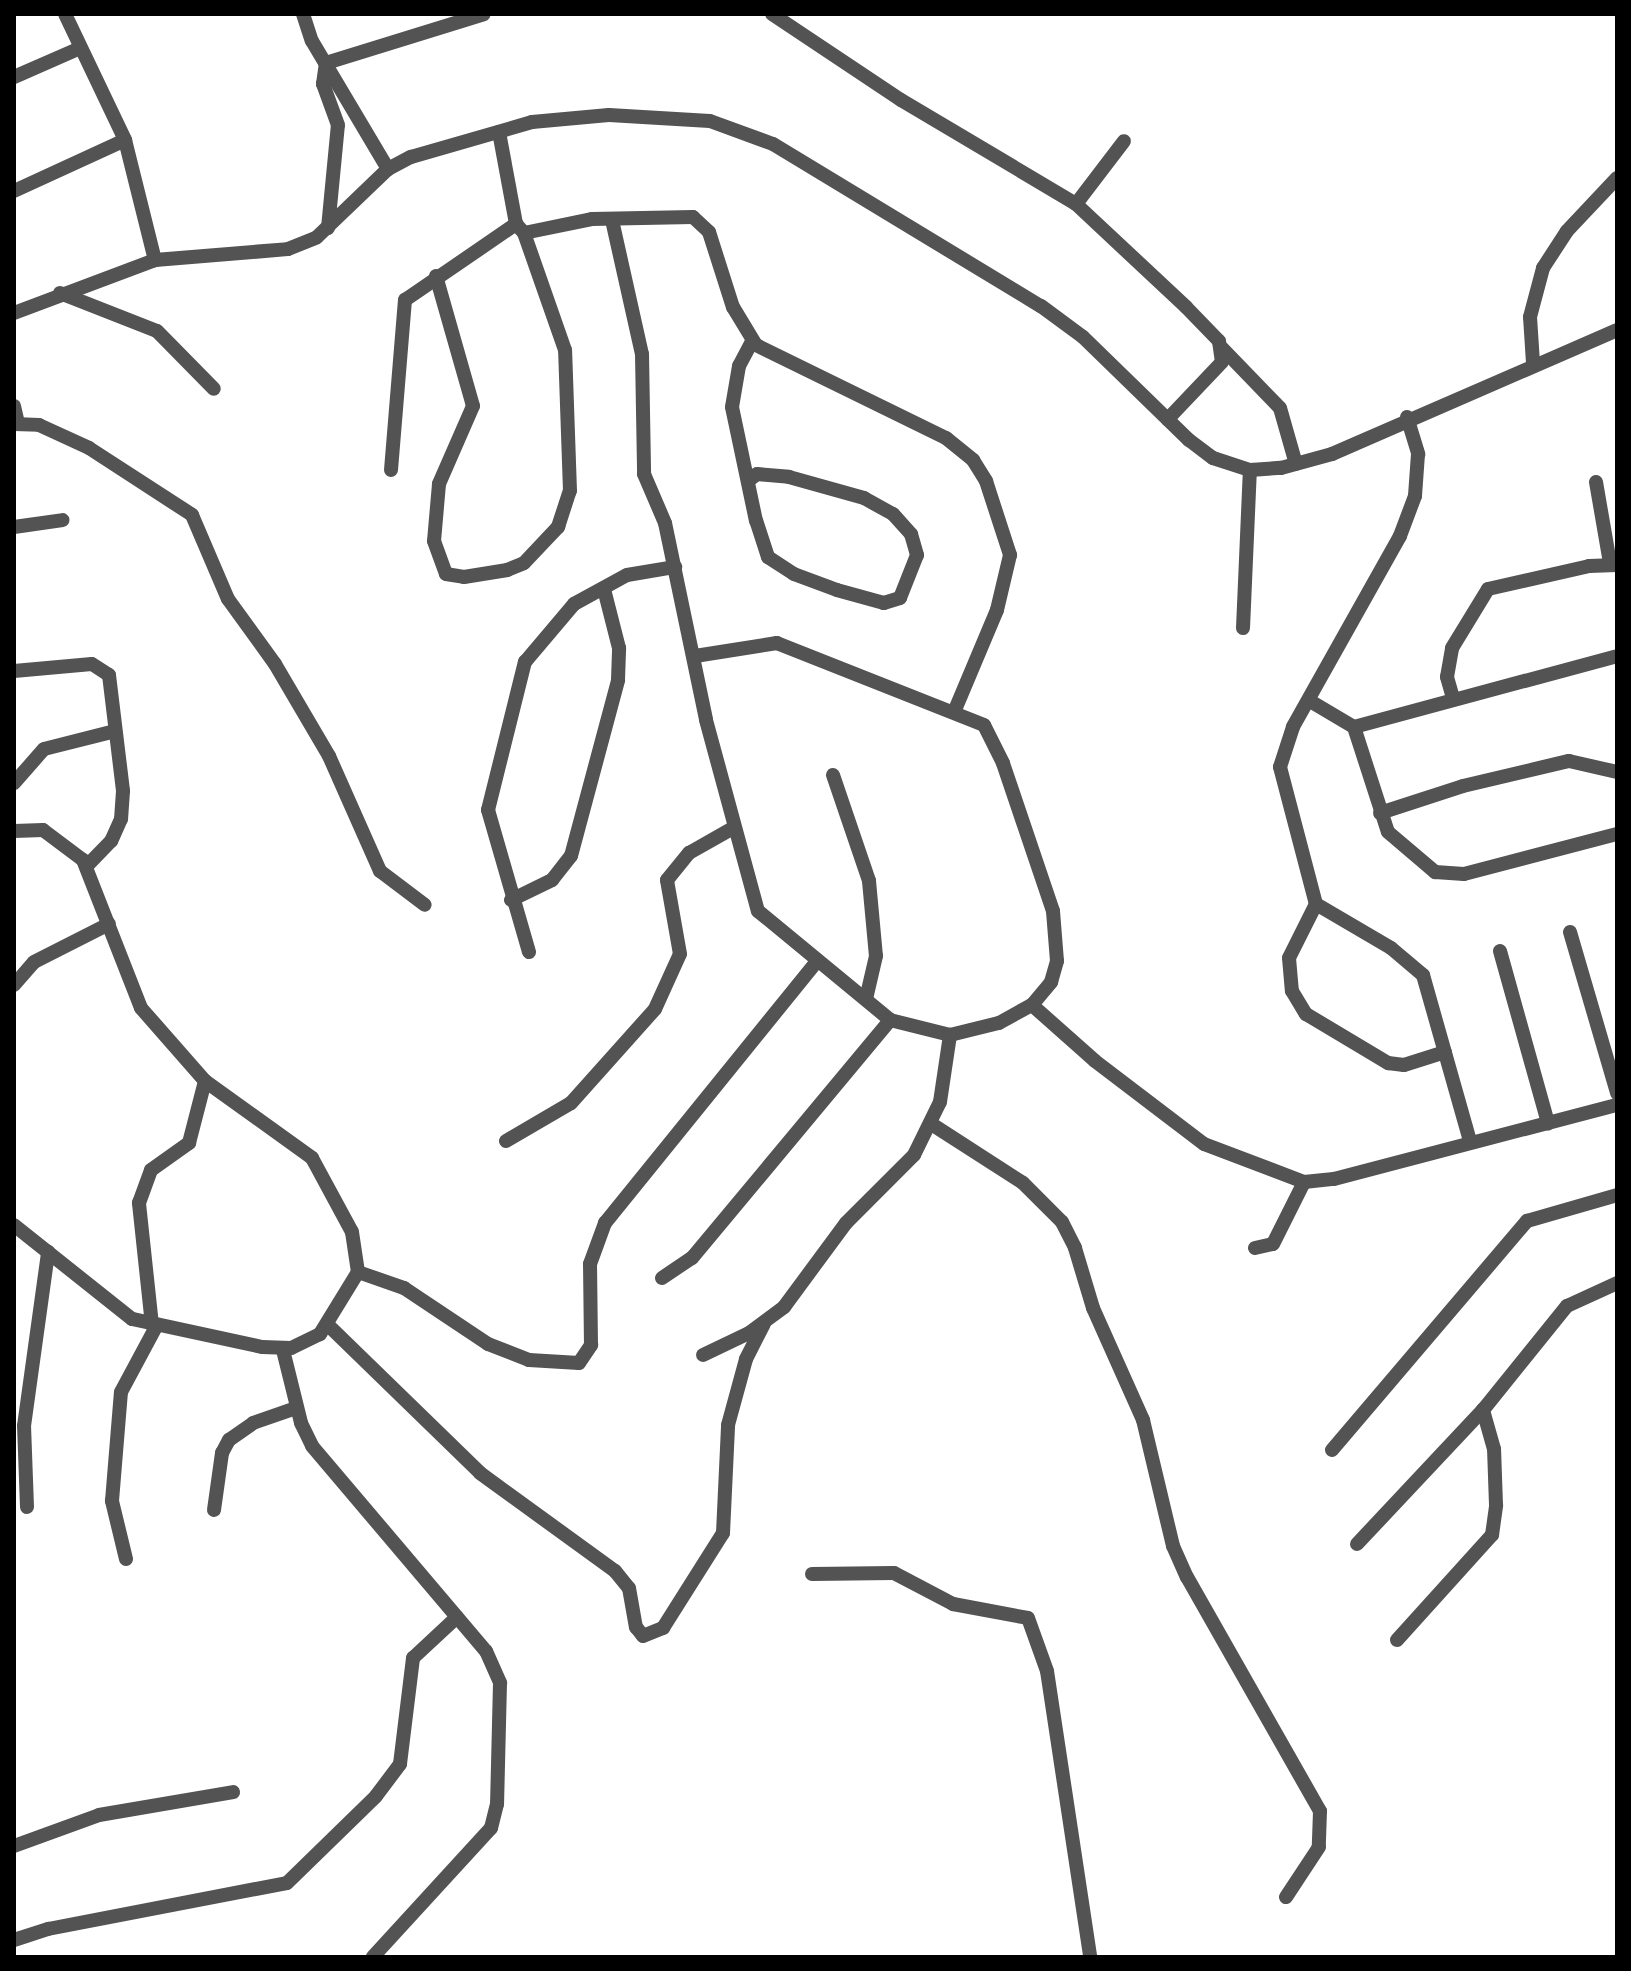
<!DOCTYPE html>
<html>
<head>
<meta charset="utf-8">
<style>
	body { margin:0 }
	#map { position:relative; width:1631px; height:1971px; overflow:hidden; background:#fff; font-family:Roboto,sans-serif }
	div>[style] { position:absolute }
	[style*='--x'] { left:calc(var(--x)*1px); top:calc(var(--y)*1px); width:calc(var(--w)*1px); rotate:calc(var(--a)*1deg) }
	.minor>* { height:14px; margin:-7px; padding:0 7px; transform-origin:7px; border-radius:7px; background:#535353 }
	span { translate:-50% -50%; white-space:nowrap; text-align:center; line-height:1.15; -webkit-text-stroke:6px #fff; paint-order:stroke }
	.frame { position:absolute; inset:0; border:16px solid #000; pointer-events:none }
</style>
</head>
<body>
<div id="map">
	<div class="minor">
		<div style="--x:65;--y:14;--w:140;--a:64.5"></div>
		<div style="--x:125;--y:140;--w:124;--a:76"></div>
		<div style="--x:303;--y:14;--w:28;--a:72"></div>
		<div style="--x:312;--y:41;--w:149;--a:59.3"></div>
		<div style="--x:772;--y:14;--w:155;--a:33.7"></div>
		<div style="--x:901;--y:100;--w:204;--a:30.7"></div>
		<div style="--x:1076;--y:204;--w:151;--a:43.1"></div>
		<div style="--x:1186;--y:307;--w:47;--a:45.9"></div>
		<div style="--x:1219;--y:341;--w:21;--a:82"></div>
		<div style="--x:1222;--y:362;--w:79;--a:133.5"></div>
		<div style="--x:14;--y:77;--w:72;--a:-23.7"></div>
		<div style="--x:499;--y:132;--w:94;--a:79.5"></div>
		<div style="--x:516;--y:224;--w:12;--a:48"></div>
		<div style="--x:524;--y:233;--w:69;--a:-11.6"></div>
		<div style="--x:592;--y:219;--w:101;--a:-1.1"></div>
		<div style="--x:693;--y:217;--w:22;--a:43"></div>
		<div style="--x:709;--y:232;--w:79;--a:72.3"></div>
		<div style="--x:733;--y:307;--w:44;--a:58.8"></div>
		<div style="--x:756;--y:345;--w:212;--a:26.1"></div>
		<div style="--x:946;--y:438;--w:35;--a:39"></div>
		<div style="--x:973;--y:460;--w:25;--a:58"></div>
		<div style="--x:986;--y:481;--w:78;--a:72"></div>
		<div style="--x:1010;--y:555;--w:57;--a:103.3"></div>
		<div style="--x:997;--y:610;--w:108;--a:112.8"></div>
		<div style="--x:14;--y:191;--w:122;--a:-24.7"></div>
		<div style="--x:1076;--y:204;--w:79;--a:-52.7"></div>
		<div style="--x:612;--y:220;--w:137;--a:77.4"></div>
		<div style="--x:642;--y:354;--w:120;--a:89"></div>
		<div style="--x:644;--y:474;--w:53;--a:66.8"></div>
		<div style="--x:665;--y:523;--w:201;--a:78.2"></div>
		<div style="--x:706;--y:720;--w:198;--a:74.8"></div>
		<div style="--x:758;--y:911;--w:171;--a:39.5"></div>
		<div style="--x:890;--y:1020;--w:62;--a:14"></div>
		<div style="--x:950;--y:1035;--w:50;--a:-13.8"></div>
		<div style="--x:999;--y:1023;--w:38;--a:-29"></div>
		<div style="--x:1032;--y:1005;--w:30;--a:-50"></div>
		<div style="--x:1051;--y:982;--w:22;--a:-74"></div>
		<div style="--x:1057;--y:961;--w:50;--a:-94.6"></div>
		<div style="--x:1053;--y:911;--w:156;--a:-108.7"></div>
		<div style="--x:1003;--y:763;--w:42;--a:-116.6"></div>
		<div style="--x:984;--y:725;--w:223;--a:-158.4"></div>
		<div style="--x:777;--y:643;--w:83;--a:171"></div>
		<div style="--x:328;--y:228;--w:103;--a:-84.5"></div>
		<div style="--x:338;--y:125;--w:44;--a:-110.1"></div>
		<div style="--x:323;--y:84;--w:21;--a:-82"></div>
		<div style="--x:326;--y:63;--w:165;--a:-17.2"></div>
		<div style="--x:436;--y:276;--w:135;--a:74.1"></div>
		<div style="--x:473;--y:406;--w:85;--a:113.6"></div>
		<div style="--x:439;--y:484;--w:57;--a:95"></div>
		<div style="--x:434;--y:541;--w:35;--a:70"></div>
		<div style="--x:446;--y:574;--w:18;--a:9"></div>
		<div style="--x:464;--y:577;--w:44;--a:-9.2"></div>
		<div style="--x:507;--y:570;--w:18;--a:-22"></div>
		<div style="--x:524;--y:563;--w:50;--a:-46.6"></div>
		<div style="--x:558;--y:527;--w:38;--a:-72"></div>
		<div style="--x:570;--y:491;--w:141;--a:-92"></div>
		<div style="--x:565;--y:350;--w:124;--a:-109.3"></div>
		<div style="--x:60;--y:293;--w:104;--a:21.4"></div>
		<div style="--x:157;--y:331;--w:81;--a:45.5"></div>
		<div style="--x:14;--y:313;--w:151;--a:-20.6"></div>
		<div style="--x:155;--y:260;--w:133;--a:-4.7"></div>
		<div style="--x:288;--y:249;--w:31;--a:-22"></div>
		<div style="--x:317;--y:237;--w:98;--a:-43.8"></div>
		<div style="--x:388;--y:169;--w:26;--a:-28"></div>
		<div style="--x:411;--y:157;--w:126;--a:-16.1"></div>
		<div style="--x:532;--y:122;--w:77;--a:-5.2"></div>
		<div style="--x:609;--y:115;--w:101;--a:3.4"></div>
		<div style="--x:710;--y:121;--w:67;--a:20.1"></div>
		<div style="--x:773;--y:144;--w:313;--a:31.2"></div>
		<div style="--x:1041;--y:306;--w:52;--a:36.4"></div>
		<div style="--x:1083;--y:337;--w:148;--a:44.2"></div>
		<div style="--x:1189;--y:440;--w:30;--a:37"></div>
		<div style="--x:1213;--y:458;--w:39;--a:18"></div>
		<div style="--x:1250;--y:470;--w:31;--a:-4"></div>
		<div style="--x:1281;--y:468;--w:53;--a:-15.4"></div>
		<div style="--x:1332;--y:454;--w:311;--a:-23.5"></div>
		<div style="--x:1222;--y:348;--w:83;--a:46"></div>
		<div style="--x:1280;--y:408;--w:58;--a:74.1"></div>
		<div style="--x:1533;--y:363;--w:46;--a:-93.7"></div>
		<div style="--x:1530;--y:317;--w:51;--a:-75.1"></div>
		<div style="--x:1543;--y:268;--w:44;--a:-57"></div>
		<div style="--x:1567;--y:231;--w:73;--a:-46.7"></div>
		<div style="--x:14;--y:406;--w:18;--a:77"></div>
		<div style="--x:1407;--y:417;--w:39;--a:73"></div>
		<div style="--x:1418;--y:454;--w:42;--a:94.1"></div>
		<div style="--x:1415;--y:496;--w:43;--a:110.6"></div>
		<div style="--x:1400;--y:536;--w:219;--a:119.3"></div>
		<div style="--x:1293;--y:727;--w:42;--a:108"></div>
		<div style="--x:1280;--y:767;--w:142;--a:75.3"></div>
		<div style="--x:1316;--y:904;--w:87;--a:30.4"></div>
		<div style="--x:1391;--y:948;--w:42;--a:40.2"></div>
		<div style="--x:1423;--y:975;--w:173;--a:74.2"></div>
		<div style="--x:14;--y:424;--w:25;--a:2"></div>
		<div style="--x:39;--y:425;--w:55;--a:24.7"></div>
		<div style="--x:89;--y:448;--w:123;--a:33"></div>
		<div style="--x:192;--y:515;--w:91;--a:66.8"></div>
		<div style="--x:228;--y:599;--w:80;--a:54.1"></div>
		<div style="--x:275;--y:664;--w:107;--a:59.6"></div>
		<div style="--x:329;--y:756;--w:126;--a:66.1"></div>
		<div style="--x:380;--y:871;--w:56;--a:37.1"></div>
		<div style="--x:391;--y:470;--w:171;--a:-85.3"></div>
		<div style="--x:405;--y:300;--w:135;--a:-34.4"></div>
		<div style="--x:748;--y:481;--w:11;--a:-38"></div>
		<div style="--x:757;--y:474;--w:32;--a:5"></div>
		<div style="--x:789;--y:477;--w:78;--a:15.6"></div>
		<div style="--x:864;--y:498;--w:33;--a:29"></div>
		<div style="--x:893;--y:514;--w:27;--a:48"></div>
		<div style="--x:911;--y:534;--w:22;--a:74"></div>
		<div style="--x:917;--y:555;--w:46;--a:111.6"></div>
		<div style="--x:900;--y:598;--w:17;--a:163"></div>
		<div style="--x:884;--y:603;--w:49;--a:-164.5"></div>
		<div style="--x:837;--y:590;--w:46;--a:-159.6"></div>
		<div style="--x:794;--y:574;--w:31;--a:-147"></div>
		<div style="--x:768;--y:557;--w:38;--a:-108"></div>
		<div style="--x:756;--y:521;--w:116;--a:-101.9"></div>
		<div style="--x:732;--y:407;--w:42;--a:-80.3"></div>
		<div style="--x:739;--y:366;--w:27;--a:-62"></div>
		<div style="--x:1596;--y:482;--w:82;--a:80.2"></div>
		<div style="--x:14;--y:527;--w:49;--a:-8.1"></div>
		<div style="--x:1243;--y:628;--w:158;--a:-87.5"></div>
		<div style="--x:14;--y:671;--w:78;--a:-5.1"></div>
		<div style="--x:92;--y:664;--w:20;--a:33"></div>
		<div style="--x:109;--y:675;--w:117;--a:83.1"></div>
		<div style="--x:123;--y:791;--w:28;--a:94"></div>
		<div style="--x:121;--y:819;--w:24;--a:114"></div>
		<div style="--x:111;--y:841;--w:35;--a:134"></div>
		<div style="--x:1453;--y:698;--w:22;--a:-106"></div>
		<div style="--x:1447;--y:677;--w:29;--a:-80"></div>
		<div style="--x:1452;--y:648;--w:69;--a:-58.6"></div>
		<div style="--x:1488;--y:589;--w:104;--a:-12.8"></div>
		<div style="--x:1589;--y:566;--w:28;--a:-2"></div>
		<div style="--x:1310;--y:701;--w:51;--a:30.6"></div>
		<div style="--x:1354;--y:727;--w:272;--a:-15.1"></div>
		<div style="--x:1354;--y:727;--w:110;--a:72.1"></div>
		<div style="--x:1388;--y:832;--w:62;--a:40.4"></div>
		<div style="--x:1435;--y:872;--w:29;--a:4"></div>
		<div style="--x:1464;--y:874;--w:158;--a:-14.7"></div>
		<div style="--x:833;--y:775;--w:112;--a:71.2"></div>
		<div style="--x:869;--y:881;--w:75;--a:84.7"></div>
		<div style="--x:876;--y:956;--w:44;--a:103.1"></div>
		<div style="--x:14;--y:783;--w:45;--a:-48.6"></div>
		<div style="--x:44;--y:749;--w:73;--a:-14.2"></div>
		<div style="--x:1380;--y:813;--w:87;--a:-18"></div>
		<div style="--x:1463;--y:786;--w:109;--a:-13.3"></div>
		<div style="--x:1569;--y:761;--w:49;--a:12.9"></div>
		<div style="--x:14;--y:831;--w:29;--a:-2"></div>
		<div style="--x:43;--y:830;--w:50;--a:36.9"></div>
		<div style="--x:83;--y:860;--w:159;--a:68.6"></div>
		<div style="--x:141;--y:1008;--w:97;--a:48.8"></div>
		<div style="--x:205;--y:1081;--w:132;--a:35.7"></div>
		<div style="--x:312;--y:1158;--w:84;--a:61.6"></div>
		<div style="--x:352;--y:1232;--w:40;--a:81.5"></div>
		<div style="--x:358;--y:1272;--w:73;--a:121.5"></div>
		<div style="--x:320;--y:1334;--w:32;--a:154"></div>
		<div style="--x:291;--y:1348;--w:29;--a:-178"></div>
		<div style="--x:262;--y:1347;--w:133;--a:-167.8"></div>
		<div style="--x:132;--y:1319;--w:151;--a:-141.5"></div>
		<div style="--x:511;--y:900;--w:46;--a:-26"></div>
		<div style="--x:552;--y:880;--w:31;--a:-52"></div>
		<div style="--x:571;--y:856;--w:182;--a:-75"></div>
		<div style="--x:618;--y:680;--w:32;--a:-88"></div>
		<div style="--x:619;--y:648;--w:61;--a:-104.3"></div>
		<div style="--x:1316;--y:904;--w:60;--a:116.6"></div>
		<div style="--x:1289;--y:958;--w:33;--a:85"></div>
		<div style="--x:1292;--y:991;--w:27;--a:59"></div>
		<div style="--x:1306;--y:1014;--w:96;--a:30.9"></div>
		<div style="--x:1388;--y:1063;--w:16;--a:7"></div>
		<div style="--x:1404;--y:1065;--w:43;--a:-17.6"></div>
		<div style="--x:1570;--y:932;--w:168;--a:73.7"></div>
		<div style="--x:1500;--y:951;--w:179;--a:74.4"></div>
		<div style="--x:529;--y:952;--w:148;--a:-106.1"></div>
		<div style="--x:488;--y:810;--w:153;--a:-76"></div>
		<div style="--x:525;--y:662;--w:76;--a:-49.8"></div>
		<div style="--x:574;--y:604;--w:60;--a:-28.7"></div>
		<div style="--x:627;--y:575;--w:49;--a:-9.5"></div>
		<div style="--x:14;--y:985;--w:30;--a:-49"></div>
		<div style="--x:34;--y:962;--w:84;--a:-26.9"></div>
		<div style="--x:1032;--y:1005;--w:84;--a:41.6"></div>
		<div style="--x:1095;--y:1061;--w:137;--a:37.3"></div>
		<div style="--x:1204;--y:1144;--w:107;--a:20.8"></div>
		<div style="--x:1304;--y:1182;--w:30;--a:-6"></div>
		<div style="--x:1334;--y:1179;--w:293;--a:-14.7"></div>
		<div style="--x:933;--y:1125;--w:107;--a:32.8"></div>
		<div style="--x:1023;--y:1183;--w:55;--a:45"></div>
		<div style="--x:1062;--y:1222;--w:29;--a:63"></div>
		<div style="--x:1075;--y:1248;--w:63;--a:73.3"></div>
		<div style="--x:1093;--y:1308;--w:123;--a:65.9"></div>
		<div style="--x:1143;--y:1420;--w:130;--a:76.6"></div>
		<div style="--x:1173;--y:1546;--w:34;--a:66"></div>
		<div style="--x:1187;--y:1577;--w:269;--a:60.4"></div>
		<div style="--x:1320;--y:1811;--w:36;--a:92"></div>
		<div style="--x:1319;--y:1847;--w:60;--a:123.4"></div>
		<div style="--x:506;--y:1141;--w:75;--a:-30.3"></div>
		<div style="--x:571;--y:1103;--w:126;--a:-48.2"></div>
		<div style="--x:655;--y:1009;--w:60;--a:-65.6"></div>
		<div style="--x:680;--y:954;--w:75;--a:-100"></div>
		<div style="--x:667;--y:880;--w:35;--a:-51"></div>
		<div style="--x:689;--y:853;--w:51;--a:-29.6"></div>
		<div style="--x:1255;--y:1248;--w:18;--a:-13"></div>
		<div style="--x:1273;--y:1244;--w:69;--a:-63.4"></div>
		<div style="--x:358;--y:1272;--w:49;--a:19.2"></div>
		<div style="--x:404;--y:1288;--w:101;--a:33.7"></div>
		<div style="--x:488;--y:1344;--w:44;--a:21.3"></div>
		<div style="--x:529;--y:1360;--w:50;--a:3.4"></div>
		<div style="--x:579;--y:1363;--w:22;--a:-56"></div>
		<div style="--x:591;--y:1345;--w:81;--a:-90.7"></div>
		<div style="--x:590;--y:1264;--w:44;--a:-69.9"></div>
		<div style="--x:605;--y:1223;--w:337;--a:-51"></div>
		<div style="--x:662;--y:1278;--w:36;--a:-34"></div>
		<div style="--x:692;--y:1258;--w:310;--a:-50.2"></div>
		<div style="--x:152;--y:1325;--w:123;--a:-96.1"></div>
		<div style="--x:139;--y:1203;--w:35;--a:-70"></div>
		<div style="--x:151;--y:1170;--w:47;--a:-35.4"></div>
		<div style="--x:189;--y:1143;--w:64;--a:-75.5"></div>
		<div style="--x:328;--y:1325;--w:212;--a:44.2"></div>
		<div style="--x:480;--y:1473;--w:167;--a:36"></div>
		<div style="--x:615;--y:1571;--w:22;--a:51"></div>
		<div style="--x:629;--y:1588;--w:40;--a:80"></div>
		<div style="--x:636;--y:1627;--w:11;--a:52"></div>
		<div style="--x:643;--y:1636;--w:22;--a:-22"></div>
		<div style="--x:663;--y:1628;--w:112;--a:-57.7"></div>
		<div style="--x:723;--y:1533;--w:108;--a:-87.3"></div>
		<div style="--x:728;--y:1425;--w:68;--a:-74.7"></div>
		<div style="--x:746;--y:1359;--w:39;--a:-63"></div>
		<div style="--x:283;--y:1350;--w:75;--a:76.1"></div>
		<div style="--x:301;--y:1423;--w:25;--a:64"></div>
		<div style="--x:312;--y:1446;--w:269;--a:49.7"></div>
		<div style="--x:486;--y:1651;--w:35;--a:66"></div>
		<div style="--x:500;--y:1683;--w:121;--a:91.4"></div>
		<div style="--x:497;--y:1804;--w:25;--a:104"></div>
		<div style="--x:491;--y:1828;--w:175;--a:132.5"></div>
		<div style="--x:703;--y:1355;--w:51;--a:-25.6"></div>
		<div style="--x:749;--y:1333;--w:44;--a:-36.6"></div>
		<div style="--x:784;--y:1307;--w:104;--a:-53.6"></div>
		<div style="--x:846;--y:1223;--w:96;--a:-45"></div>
		<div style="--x:914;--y:1155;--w:59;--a:-63.9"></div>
		<div style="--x:940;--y:1102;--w:68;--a:-81.5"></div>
		<div style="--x:1332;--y:1450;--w:301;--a:-49.6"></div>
		<div style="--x:1527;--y:1221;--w:94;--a:-16.1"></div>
		<div style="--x:27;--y:1507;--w:81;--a:-92.1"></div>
		<div style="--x:24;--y:1426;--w:176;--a:-82.1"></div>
		<div style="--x:214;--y:1510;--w:58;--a:-82"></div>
		<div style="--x:222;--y:1453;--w:15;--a:-62"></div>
		<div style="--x:229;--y:1440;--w:29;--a:-35"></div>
		<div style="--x:253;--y:1423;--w:46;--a:-19.2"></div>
		<div style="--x:1357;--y:1544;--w:184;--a:-46.8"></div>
		<div style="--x:1483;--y:1410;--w:134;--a:-51.1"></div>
		<div style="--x:1567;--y:1306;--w:55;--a:-24.7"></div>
		<div style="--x:126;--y:1559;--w:60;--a:-103.6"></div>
		<div style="--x:112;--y:1501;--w:109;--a:-85.3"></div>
		<div style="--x:121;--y:1392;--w:76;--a:-61.8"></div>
		<div style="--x:812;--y:1574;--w:82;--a:-0.7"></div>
		<div style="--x:894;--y:1573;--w:67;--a:27.7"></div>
		<div style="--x:953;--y:1604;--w:76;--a:10.6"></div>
		<div style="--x:1028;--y:1618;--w:56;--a:70.3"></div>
		<div style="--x:1047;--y:1671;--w:289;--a:81.4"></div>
		<div style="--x:1397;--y:1640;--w:142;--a:-47.9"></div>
		<div style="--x:1492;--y:1535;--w:30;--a:-82"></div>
		<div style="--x:1496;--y:1505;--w:56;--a:-92"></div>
		<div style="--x:1494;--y:1449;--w:41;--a:-105.8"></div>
		<div style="--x:14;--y:1846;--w:90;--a:-20"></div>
		<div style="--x:99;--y:1815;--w:136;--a:-9.7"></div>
		<div style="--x:14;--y:1940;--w:36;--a:-18"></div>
		<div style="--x:48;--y:1929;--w:243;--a:-10.9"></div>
		<div style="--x:287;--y:1883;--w:124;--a:-44.3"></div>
		<div style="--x:376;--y:1796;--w:40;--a:-53"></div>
		<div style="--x:400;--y:1764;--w:107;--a:-83"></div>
		<div style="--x:413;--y:1658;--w:60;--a:-43"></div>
	</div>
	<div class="frame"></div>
</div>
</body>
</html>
